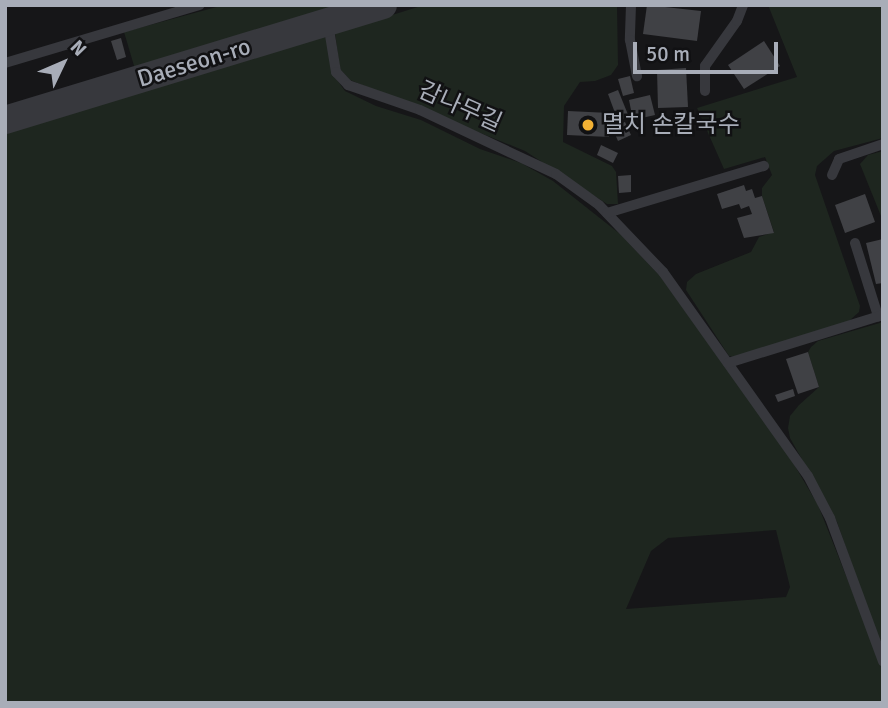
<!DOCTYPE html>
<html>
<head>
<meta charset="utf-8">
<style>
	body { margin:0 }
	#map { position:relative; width:888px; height:708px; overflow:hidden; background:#161618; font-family:Signika,"Noto Sans KR",sans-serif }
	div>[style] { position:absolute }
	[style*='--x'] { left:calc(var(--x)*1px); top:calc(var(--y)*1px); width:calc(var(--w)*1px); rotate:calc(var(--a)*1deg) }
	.green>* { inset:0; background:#1e261f }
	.building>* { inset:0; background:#404145 }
	.service>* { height:10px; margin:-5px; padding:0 5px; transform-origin:5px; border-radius:5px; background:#37383d }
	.tertiary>* { height:28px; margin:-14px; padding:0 14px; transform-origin:14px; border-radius:14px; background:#37383d }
	.dots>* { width:19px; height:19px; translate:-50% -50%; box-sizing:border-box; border:4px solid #111113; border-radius:50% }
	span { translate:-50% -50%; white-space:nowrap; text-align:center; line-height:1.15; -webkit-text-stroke:5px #111113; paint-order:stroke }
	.street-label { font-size:24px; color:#a8adb8 }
	.poi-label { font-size:24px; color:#a8adb8 }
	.left { translate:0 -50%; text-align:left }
	.frame { position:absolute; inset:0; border:7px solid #a8adb8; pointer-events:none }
	.north { position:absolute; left:28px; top:28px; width:70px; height:70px; -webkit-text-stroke:5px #111113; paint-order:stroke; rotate:46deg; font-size:19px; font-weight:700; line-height:28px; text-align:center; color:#a8adb8 }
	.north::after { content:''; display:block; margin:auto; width:24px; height:32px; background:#a8adb8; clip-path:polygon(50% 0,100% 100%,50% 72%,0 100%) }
	.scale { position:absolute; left:633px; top:42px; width:145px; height:32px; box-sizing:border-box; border:4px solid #a8adb8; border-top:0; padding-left:9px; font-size:21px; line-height:24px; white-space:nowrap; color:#a8adb8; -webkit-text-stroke:5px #111113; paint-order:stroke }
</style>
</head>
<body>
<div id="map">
	<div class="green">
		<div style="clip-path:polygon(224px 5px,343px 5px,135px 69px,124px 32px)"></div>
		<div style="clip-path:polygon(424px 5px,617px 5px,618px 65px,611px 75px,595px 81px,580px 82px,564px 106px,563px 142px,612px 166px,616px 172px,618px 204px,607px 204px,525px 151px,350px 80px,340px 69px,335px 33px)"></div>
		<div style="clip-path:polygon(768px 5px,883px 5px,883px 138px,834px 151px,817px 166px,815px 175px,860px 306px,859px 312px,849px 321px,734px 357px,729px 356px,686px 290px,687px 282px,696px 274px,751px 252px,759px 237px,774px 232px,762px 196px,762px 188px,772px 175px,765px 157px,724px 169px,697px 108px,797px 77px)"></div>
		<div style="clip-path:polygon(evenodd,326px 36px,332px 73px,345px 91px,376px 106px,421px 120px,480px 149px,521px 163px,553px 181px,620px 234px,660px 276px,789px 456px,818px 505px,883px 669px,883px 703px,5px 703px,5px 132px,326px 36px,776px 530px,790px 587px,786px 597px,626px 609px,651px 551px,668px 538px,776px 530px)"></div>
		<div style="clip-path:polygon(883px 151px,883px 221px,860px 164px,868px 155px)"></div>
		<div style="clip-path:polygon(883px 322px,883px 653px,837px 522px,790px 438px,788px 428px,790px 416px,799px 405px,819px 387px,808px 352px,811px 347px,818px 341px)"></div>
	</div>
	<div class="building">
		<div style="clip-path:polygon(647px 5px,701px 11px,697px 41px,643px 34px)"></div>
		<div style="clip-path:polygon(121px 38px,126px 57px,117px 60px,111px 41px)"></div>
		<div style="clip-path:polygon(764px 41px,780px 66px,744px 89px,728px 65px)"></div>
		<div style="clip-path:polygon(686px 68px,688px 107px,658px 108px,657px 70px)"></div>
		<div style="clip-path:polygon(630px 76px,634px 93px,623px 96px,618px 79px)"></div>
		<div style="clip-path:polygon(618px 90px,629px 117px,618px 121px,608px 94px)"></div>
		<div style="clip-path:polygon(650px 95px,655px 115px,633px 120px,629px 100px)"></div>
		<div style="clip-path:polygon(568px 111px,610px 113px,609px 137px,567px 135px)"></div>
		<div style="clip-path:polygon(625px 122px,631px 135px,618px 141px,612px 127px)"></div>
		<div style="clip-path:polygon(601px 145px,618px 153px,613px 163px,597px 155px)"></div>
		<div style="clip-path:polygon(631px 175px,631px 192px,619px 193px,618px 176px)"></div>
		<div style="clip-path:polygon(744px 185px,746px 191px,752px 189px,755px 198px,762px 196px,774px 233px,744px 238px,737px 218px,752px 214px,749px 206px,741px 209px,739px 204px,722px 209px,717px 194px)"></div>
		<div style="clip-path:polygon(865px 194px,875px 222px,845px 233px,835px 205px)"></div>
		<div style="clip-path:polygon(883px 239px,883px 283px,876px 284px,866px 243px)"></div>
		<div style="clip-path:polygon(808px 352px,819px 387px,798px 394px,786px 359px)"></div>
		<div style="clip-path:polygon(793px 389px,795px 396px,778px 402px,775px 395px)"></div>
	</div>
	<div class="service">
		<div style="--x:631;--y:5;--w:35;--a:92"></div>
		<div style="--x:630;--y:40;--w:37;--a:79"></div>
		<div style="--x:328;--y:23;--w:50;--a:80.7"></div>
		<div style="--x:336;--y:72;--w:18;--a:47"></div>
		<div style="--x:348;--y:85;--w:76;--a:19.1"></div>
		<div style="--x:420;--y:110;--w:150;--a:25.2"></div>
		<div style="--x:556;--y:174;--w:53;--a:35.8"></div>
		<div style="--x:599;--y:205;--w:93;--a:46.3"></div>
		<div style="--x:663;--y:272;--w:250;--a:54.6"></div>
		<div style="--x:808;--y:476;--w:47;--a:62.4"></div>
		<div style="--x:830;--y:518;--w:153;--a:69.7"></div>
		<div style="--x:5;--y:63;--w:203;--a:-16.6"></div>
		<div style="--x:705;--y:91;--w:25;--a:-90"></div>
		<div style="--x:705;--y:66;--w:55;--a:-54.6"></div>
		<div style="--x:737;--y:21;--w:17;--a:-69"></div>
		<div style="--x:832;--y:175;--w:17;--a:-66"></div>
		<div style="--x:839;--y:159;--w:46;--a:-18.8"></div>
		<div style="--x:607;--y:213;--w:164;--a:-16.7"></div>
		<div style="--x:855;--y:243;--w:77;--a:72.5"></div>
		<div style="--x:728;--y:363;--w:162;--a:-17.2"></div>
	</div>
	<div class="tertiary">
		<div style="--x:5;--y:120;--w:395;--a:-16.9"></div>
	</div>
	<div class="dots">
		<div style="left:588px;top:125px;background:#f2b134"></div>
	</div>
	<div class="street-label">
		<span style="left:194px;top:63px;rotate:-17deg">Daeseon-ro</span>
		<span style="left:460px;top:107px;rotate:24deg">감나무길</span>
	</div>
	<div class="poi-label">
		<span class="left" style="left:602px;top:125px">멸치 손칼국수</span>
	</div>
	<div class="frame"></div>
	<div class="north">N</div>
	<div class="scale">50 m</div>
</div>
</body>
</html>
